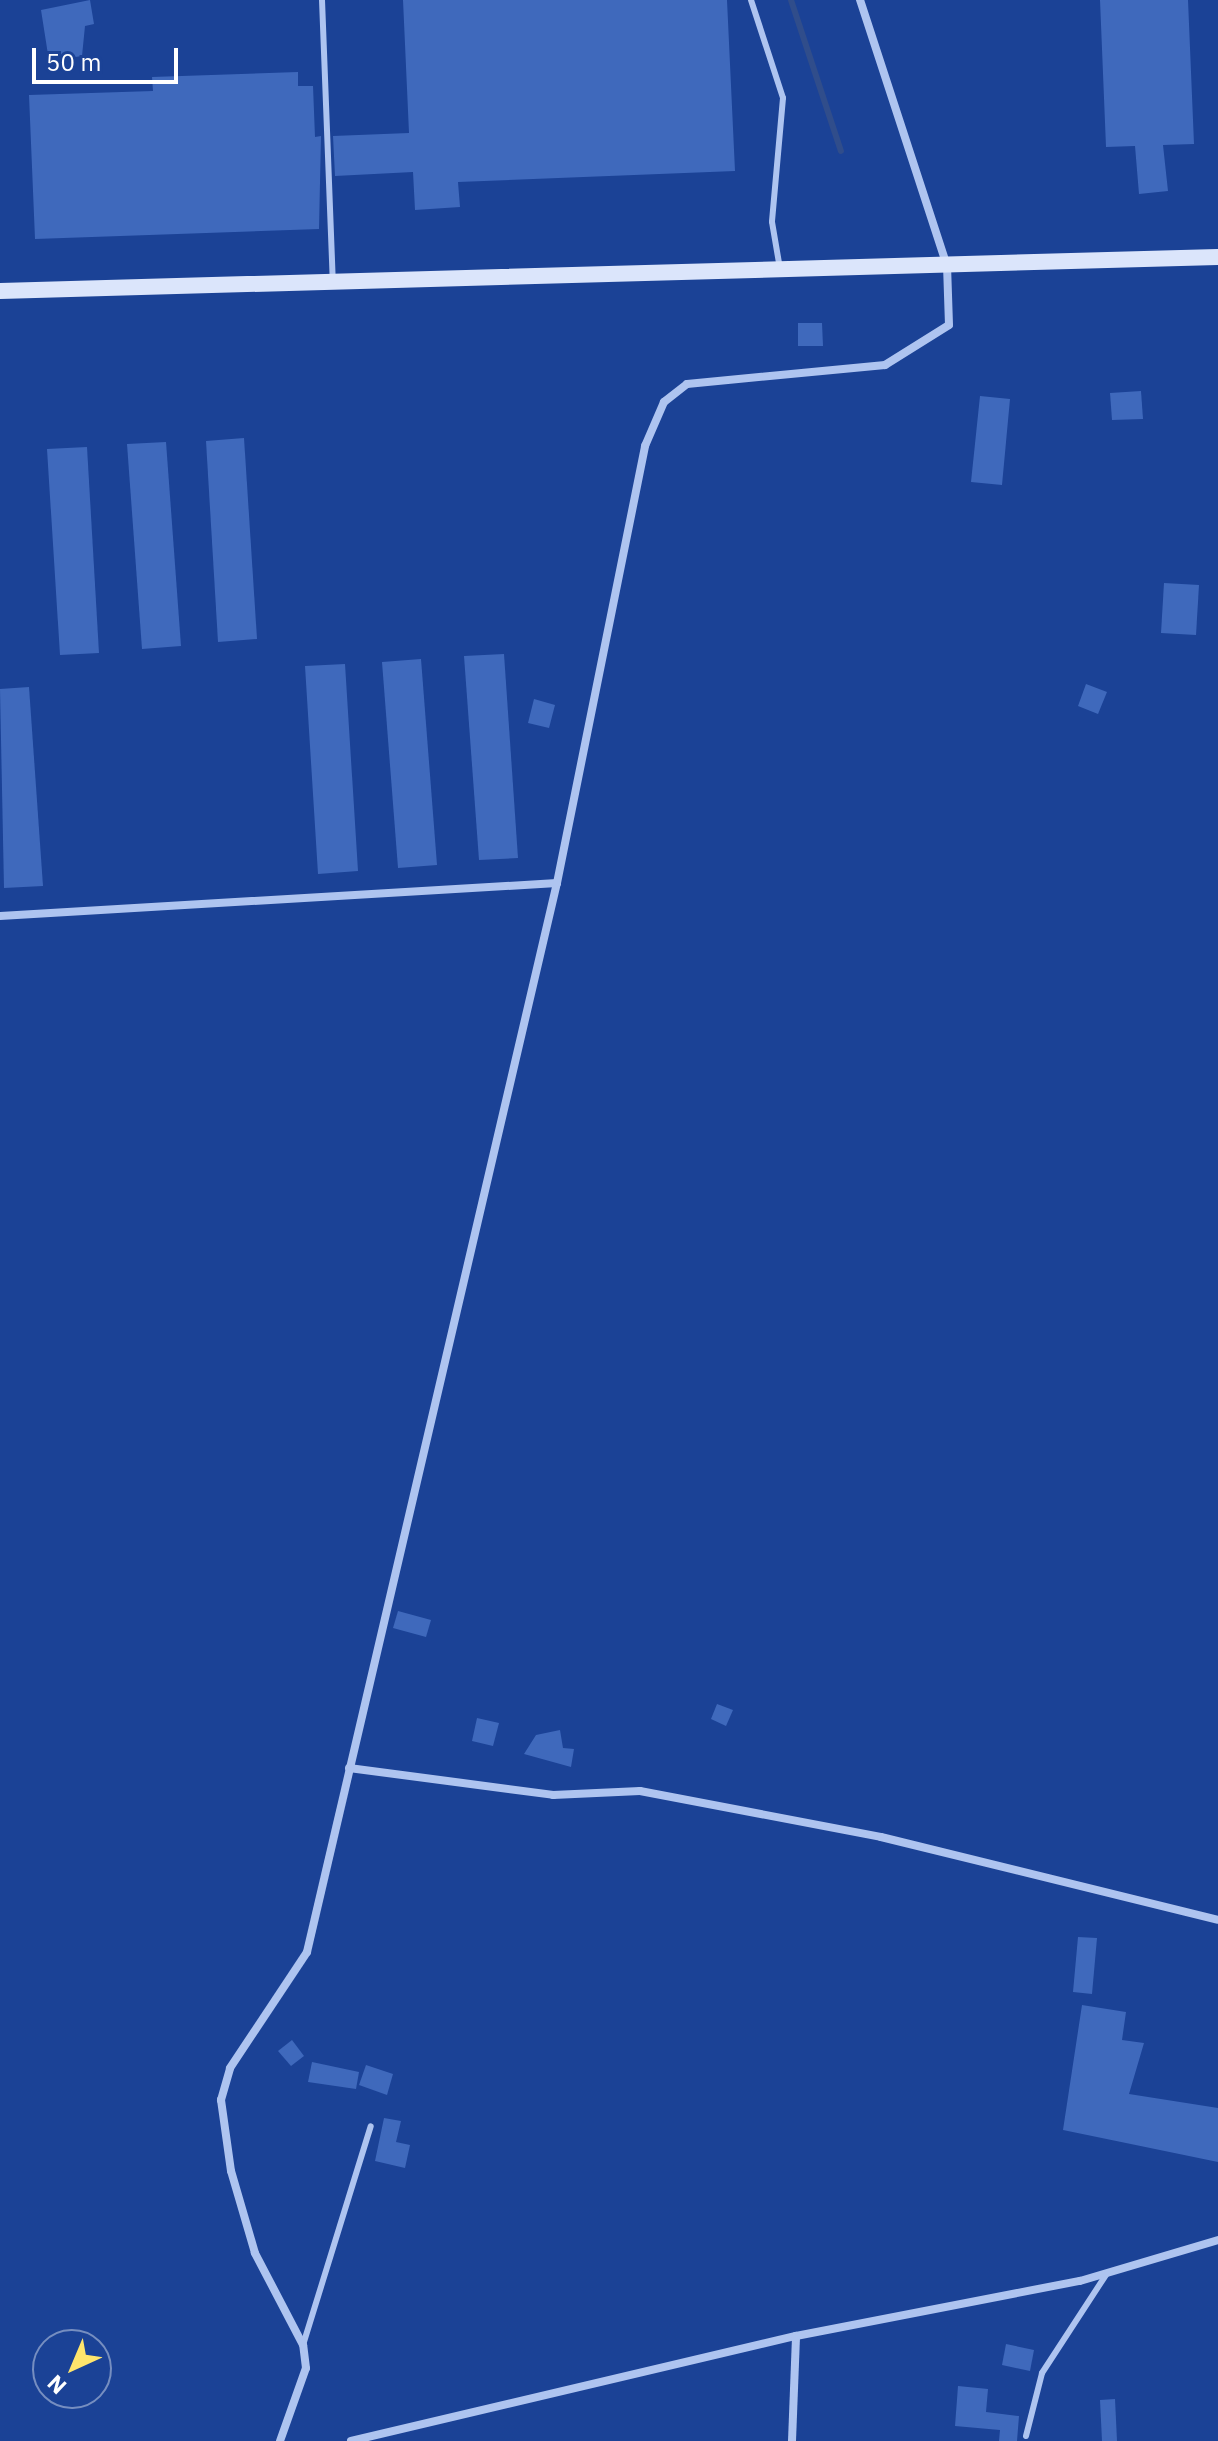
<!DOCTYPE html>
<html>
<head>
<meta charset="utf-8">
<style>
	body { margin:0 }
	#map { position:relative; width:1218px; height:2441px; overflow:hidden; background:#1b4296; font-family:"IBM Plex Sans",sans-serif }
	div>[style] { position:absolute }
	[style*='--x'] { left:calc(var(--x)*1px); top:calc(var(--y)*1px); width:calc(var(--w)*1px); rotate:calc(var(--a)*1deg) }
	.stream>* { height:6px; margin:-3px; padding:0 3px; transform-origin:3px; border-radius:3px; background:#304d8b }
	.building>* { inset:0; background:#3f69bc }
	.lane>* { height:6px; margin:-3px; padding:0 3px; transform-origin:3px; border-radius:3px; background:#aec4f0 }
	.street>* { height:8px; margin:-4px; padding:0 4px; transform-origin:4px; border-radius:4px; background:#aec4f0 }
	.secondary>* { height:16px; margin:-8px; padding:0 8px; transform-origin:8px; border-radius:8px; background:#dbe5fb }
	span { translate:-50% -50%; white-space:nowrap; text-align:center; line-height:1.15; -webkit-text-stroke:6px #1b4296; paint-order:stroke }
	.north { position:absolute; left:32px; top:2329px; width:80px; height:80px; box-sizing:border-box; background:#1b4296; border:2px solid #768ec0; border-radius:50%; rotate:224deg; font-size:22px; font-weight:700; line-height:32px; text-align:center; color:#fff }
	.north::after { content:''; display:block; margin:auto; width:28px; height:36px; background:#ffe56c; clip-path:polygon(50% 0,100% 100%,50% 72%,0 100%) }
	.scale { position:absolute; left:32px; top:48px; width:146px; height:36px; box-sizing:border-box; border:4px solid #fff; border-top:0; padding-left:10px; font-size:24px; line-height:28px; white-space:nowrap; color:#fff; -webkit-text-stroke:6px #1b4296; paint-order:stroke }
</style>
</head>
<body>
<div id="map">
	<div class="stream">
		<div style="--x:791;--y:0;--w:159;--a:71.7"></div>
	</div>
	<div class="building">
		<div style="clip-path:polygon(90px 0,94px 24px,85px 26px,82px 56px,49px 61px,41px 10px)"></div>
		<div style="clip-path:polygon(403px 0,727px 0,735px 171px,458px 182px,460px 207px,415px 210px,413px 172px,335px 176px,333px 136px,409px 133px)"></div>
		<div style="clip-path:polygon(1100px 0,1188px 0,1194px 144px,1163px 145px,1168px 191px,1139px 194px,1135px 146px,1106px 147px)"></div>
		<div style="clip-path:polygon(298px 72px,298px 86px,313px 86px,315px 137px,321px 136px,319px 229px,35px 239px,29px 95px,153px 91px,152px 77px)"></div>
		<div style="clip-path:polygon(798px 323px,822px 323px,823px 346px,798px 346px)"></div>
		<div style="clip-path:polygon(1141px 391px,1143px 419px,1112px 420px,1110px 393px)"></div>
		<div style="clip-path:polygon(980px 396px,1010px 399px,1002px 485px,971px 482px)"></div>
		<div style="clip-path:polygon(244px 438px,257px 639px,218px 642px,206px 441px)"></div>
		<div style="clip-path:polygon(166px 442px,181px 646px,142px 649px,127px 444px)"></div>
		<div style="clip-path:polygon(87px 447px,99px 653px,60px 655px,47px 449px)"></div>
		<div style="clip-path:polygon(1164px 583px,1199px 585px,1196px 635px,1161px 633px)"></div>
		<div style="clip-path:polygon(504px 654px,518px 858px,479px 860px,464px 656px)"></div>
		<div style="clip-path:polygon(421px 659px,437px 865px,398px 868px,382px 662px)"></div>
		<div style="clip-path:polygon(345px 664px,358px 871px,318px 874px,305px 666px)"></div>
		<div style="clip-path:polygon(1086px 684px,1107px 692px,1098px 714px,1078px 706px)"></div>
		<div style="clip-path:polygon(29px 687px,43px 886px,4px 888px,0 689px)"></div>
		<div style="clip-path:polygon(534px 699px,555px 705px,549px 728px,528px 723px)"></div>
		<div style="clip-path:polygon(398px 1611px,431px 1620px,426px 1637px,393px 1628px)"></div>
		<div style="clip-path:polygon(717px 1704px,733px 1710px,726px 1726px,711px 1719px)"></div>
		<div style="clip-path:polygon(477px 1718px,499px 1723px,493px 1746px,472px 1741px)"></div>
		<div style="clip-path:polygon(560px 1730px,563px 1748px,574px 1749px,571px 1767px,524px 1754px,536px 1735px)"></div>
		<div style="clip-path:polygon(1078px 1937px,1097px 1938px,1092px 1994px,1073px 1992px)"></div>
		<div style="clip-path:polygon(1082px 2005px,1126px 2012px,1122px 2040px,1144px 2043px,1129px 2094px,1218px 2108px,1218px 2162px,1063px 2130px)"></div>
		<div style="clip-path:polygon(292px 2040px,304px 2056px,291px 2066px,278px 2051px)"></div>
		<div style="clip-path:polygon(312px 2062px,359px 2072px,356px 2089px,308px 2082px)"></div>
		<div style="clip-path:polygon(366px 2065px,393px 2074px,387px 2095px,359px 2085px)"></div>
		<div style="clip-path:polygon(384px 2118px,401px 2121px,396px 2142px,410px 2145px,405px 2168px,375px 2161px)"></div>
		<div style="clip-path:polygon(1006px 2344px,1034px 2350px,1030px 2371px,1002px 2365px)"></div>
		<div style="clip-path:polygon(958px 2386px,988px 2389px,986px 2412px,1019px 2416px,1017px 2441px,999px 2441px,1000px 2430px,955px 2426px)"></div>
		<div style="clip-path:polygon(1115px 2399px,1117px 2441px,1102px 2441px,1100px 2400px)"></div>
	</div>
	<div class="lane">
		<div style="--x:322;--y:0;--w:280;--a:87.8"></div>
		<div style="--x:751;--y:0;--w:103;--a:71.9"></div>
		<div style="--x:783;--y:98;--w:124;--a:95.1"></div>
		<div style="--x:772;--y:222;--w:48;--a:80.3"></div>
		<div style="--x:303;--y:2345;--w:229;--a:-72.8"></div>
		<div style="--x:1026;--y:2436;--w:65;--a:-75.7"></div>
		<div style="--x:1042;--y:2373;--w:117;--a:-56.9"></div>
	</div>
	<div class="street">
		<div style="--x:0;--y:916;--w:558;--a:-3.39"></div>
		<div style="--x:349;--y:1768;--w:206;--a:7.5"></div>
		<div style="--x:553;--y:1795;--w:87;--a:-2.6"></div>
		<div style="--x:640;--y:1791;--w:245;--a:10.8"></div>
		<div style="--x:881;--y:1837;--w:347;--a:13.8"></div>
		<div style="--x:280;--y:2441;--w:77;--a:-70.4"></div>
		<div style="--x:306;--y:2368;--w:23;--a:-97"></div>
		<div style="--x:303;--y:2345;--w:104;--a:-117.6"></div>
		<div style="--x:255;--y:2253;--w:85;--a:-106.3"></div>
		<div style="--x:231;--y:2171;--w:72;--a:-98"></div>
		<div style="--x:221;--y:2100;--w:33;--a:-74"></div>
		<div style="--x:230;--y:2068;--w:139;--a:-56.4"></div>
		<div style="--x:307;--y:1952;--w:1098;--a:-76.84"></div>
		<div style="--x:557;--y:883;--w:446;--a:-78.6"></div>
		<div style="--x:645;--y:446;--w:48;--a:-66.6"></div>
		<div style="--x:664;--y:402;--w:29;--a:-38"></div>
		<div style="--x:687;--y:384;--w:199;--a:-5.5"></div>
		<div style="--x:885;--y:365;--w:75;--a:-32"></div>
		<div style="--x:949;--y:325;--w:59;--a:-91.9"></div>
		<div style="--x:947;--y:266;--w:280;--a:-108.1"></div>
		<div style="--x:351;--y:2441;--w:457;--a:-13.3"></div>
		<div style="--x:796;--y:2336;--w:289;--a:-11"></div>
		<div style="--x:1080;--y:2281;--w:144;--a:-16.5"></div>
		<div style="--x:792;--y:2441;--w:105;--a:-87.8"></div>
	</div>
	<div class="secondary">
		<div style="--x:0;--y:291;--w:1218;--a:-1.6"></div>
	</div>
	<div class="north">N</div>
	<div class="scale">50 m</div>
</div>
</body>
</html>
